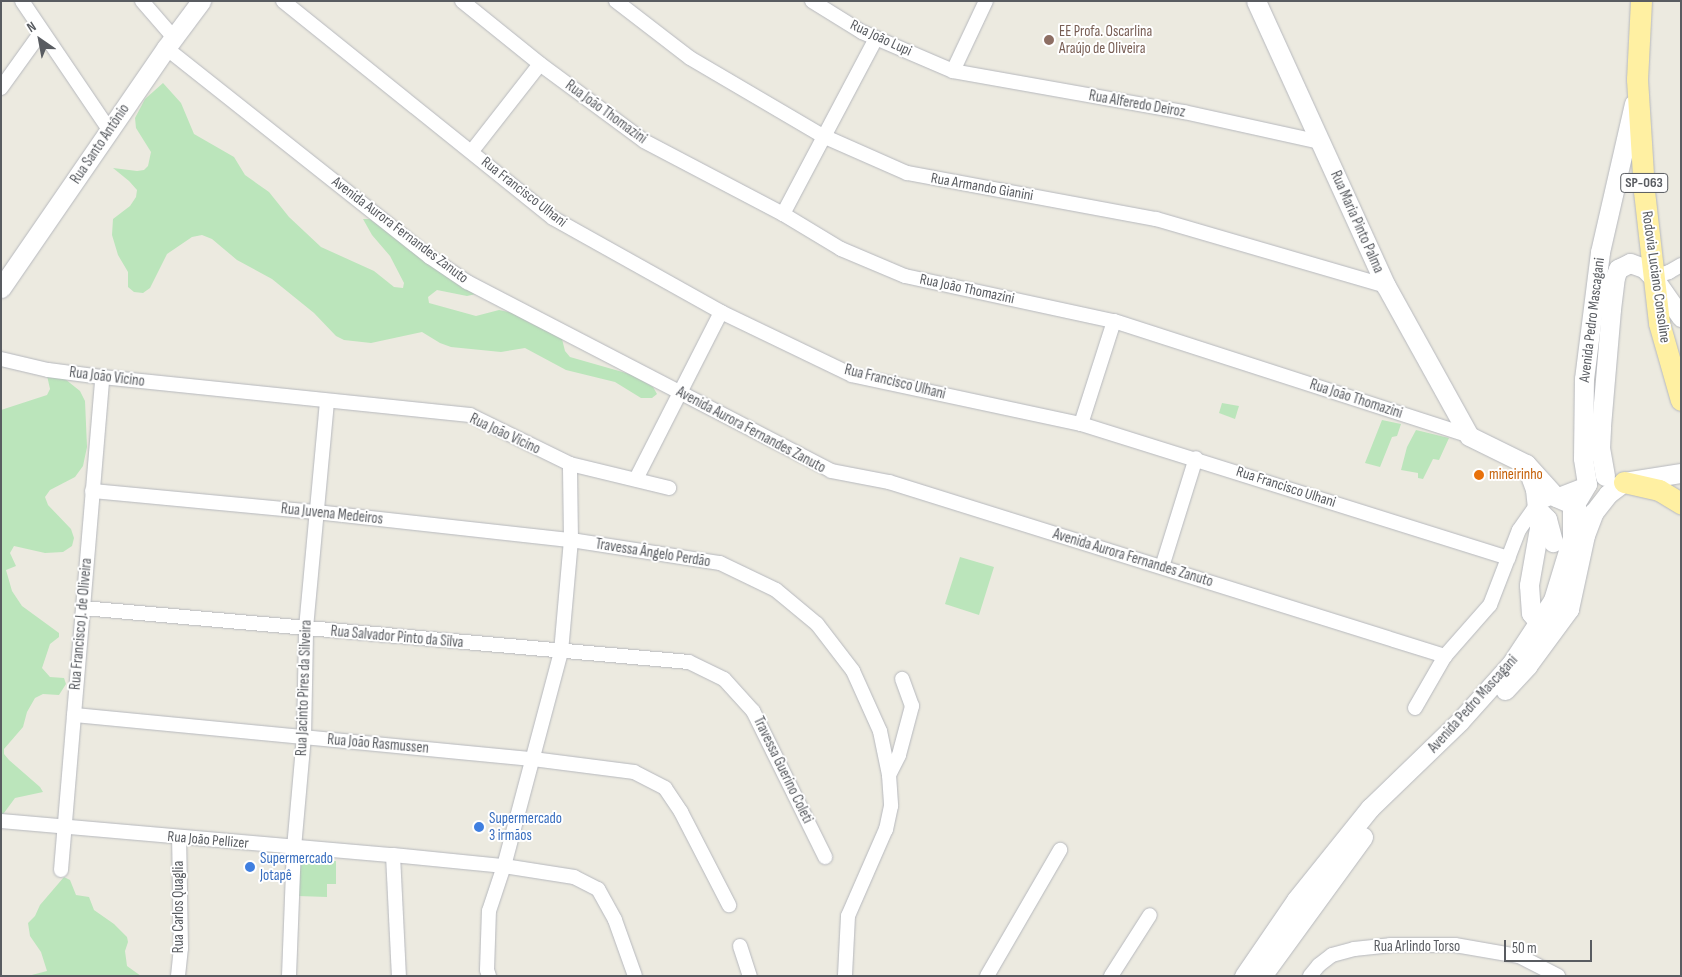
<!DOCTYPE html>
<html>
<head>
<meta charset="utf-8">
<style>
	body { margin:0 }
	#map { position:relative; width:1682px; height:977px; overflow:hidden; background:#eceae0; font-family:"Sofia Sans Condensed",sans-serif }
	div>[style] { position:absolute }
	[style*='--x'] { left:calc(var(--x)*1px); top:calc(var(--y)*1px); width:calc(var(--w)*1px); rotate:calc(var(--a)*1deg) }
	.green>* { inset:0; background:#bbe5bb }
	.roads { filter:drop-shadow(0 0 1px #b6b8bd) drop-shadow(0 0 1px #b6b8bd) }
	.street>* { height:14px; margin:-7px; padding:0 7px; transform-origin:7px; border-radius:7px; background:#fff }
	.secondary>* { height:19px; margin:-9.5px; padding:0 9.5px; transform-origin:9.5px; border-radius:9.5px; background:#fff }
	.primary>* { height:21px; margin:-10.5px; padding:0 10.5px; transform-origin:10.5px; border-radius:10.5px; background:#fff0a2 }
	.dots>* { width:14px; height:14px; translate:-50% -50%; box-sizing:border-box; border:2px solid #fff; border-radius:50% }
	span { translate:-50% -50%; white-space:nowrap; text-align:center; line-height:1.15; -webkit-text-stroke:4px #fff; paint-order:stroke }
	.shield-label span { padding:1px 4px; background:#fff; border:1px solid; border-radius:4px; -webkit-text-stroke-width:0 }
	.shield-label { font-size:14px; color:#595c61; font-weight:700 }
	.education-label { font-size:15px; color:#785e54 }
	.left { translate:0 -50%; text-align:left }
	.street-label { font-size:15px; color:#595c61 }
	.food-label { font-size:15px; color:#c56008 }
	.shop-label { font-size:15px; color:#366cbe }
	.frame { position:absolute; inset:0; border:2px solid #595c61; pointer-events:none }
	.north { position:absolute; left:15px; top:15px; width:50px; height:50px; -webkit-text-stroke:4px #fff; paint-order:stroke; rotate:327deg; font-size:14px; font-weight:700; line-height:20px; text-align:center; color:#595c61 }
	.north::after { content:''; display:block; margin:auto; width:18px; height:22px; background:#595c61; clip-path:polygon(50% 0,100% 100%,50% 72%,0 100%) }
	.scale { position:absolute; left:1504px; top:940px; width:88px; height:22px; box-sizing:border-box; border:2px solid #595c61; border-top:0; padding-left:6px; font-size:15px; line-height:18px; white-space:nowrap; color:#595c61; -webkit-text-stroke:4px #fff; paint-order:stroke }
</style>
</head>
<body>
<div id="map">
	<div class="green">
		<div style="clip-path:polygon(163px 83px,181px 103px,194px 134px,234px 157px,245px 175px,269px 192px,289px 217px,321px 247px,374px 271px,394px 287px,403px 288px,404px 283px,390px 256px,372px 235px,363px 219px,370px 219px,439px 271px,476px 294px,467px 296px,437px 290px,428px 297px,429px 303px,476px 316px,499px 310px,513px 313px,532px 324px,553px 330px,561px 335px,565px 351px,570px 357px,633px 375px,653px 387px,657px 394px,652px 398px,641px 398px,615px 382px,566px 370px,525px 348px,501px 352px,451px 347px,440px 343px,422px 332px,371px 343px,344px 340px,336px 336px,314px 313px,272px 279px,237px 260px,212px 239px,202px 235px,192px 237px,167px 254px,150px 288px,143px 293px,134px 292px,128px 287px,128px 272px,118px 255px,112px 235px,113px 219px,130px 206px,136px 197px,137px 190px,129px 181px,113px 168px,137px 171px,144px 170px,148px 166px,151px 152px,136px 128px,135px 118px,145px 99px)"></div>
		<div style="clip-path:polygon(46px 371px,65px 379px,80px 391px,85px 401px,87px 447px,83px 466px,75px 477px,50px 490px,45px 497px,48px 505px,71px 529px,74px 538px,72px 546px,63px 552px,45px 553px,14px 546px,10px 553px,16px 566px,6px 570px,12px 591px,22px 606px,59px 633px,59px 637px,50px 644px,42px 668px,50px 677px,64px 678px,66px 684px,59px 695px,43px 694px,35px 698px,27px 712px,23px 727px,4px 749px,4px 754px,9px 760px,40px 787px,43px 792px,15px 798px,1px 817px,1px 410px,47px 395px,50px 389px)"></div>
		<div style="clip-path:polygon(1222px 403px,1239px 406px,1235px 419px,1219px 413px)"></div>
		<div style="clip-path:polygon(1382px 420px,1401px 424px,1397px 436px,1392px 437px,1380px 467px,1365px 463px)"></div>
		<div style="clip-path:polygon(1416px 430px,1449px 438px,1439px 460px,1433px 459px,1423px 479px,1418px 478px,1418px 473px,1401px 470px,1407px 447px)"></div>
		<div style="clip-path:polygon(960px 557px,994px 567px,979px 615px,945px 604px)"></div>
		<div style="clip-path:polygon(298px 861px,336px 861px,336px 884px,327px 884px,327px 897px,298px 896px)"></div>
		<div style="clip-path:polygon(64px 877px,70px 880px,76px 895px,89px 897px,94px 910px,114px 924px,127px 937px,128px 942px,125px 951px,127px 966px,141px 976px,28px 976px,47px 971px,41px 952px,30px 936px,28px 923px,35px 916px,40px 905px)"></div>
	</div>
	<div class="roads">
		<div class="street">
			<div style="--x:22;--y:1;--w:157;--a:55.9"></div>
			<div style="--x:142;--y:1;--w:49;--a:49.1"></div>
			<div style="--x:283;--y:1;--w:346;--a:38.8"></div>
			<div style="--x:553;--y:218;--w:193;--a:29.2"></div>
			<div style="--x:721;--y:312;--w:145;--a:25.7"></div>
			<div style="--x:852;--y:375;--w:234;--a:12.1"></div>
			<div style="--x:1081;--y:424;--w:448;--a:17.4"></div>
			<div style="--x:462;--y:1;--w:100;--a:38.9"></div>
			<div style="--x:540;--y:64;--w:129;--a:36.5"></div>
			<div style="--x:644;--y:141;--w:157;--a:27.7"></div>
			<div style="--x:783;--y:214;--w:68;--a:31.1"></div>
			<div style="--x:841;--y:249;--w:69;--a:22.9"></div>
			<div style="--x:905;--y:276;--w:214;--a:12.2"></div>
			<div style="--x:1114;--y:321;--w:373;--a:17.9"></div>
			<div style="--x:616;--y:1;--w:93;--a:37.6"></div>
			<div style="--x:690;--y:58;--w:154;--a:30.4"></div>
			<div style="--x:823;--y:136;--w:92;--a:23.8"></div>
			<div style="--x:907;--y:173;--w:253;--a:10.5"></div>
			<div style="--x:1156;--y:219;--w:240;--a:16.2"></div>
			<div style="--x:812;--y:1;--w:59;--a:31.8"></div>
			<div style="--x:862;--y:32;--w:99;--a:23.2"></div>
			<div style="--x:953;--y:71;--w:235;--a:10.1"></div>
			<div style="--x:1184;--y:112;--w:140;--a:12.4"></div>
			<div style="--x:166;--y:48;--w:337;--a:38.4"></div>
			<div style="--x:430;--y:257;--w:45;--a:34"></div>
			<div style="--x:467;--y:282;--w:410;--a:27.4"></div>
			<div style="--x:831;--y:471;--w:59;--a:10.7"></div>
			<div style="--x:889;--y:482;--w:583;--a:17.38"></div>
			<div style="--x:953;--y:71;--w:77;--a:-64.8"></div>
			<div style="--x:1;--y:88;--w:70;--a:-54.3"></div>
			<div style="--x:472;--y:151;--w:110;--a:-52"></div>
			<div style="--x:783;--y:214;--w:199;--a:-62.1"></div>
			<div style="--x:1653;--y:277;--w:17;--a:-17"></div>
			<div style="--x:1669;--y:272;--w:14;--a:-30"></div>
			<div style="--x:1;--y:359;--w:48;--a:13.2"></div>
			<div style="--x:48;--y:370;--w:54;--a:7.4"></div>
			<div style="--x:102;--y:377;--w:370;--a:5.9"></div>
			<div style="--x:470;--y:415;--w:111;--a:26.1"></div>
			<div style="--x:570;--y:464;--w:102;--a:13.6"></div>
			<div style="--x:1081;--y:424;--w:108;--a:-72.2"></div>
			<div style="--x:636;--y:479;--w:187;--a:-63"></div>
			<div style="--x:92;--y:491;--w:225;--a:5.4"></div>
			<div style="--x:316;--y:512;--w:257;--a:6.3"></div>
			<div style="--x:571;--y:540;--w:151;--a:8.8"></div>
			<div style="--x:720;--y:563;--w:62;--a:25.7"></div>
			<div style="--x:776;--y:590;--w:53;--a:39.7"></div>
			<div style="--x:817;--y:624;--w:59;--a:52.5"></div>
			<div style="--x:853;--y:671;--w:66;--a:65.8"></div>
			<div style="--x:880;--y:731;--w:45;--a:78.4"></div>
			<div style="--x:889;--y:775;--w:31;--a:86"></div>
			<div style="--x:891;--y:806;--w:24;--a:102"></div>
			<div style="--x:886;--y:829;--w:95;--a:113.6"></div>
			<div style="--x:848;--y:916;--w:60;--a:92.9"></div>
			<div style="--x:1162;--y:567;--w:114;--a:-72.7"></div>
			<div style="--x:83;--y:608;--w:608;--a:5.09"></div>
			<div style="--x:689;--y:662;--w:39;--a:26"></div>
			<div style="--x:724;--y:679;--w:43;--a:47.8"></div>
			<div style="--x:753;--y:711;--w:163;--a:63.7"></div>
			<div style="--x:1415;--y:708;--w:60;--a:-60"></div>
			<div style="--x:1445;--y:656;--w:68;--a:-48.6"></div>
			<div style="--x:1490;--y:605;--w:80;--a:-68.9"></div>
			<div style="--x:1519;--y:530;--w:33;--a:-55"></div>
			<div style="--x:1538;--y:503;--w:53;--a:-21.2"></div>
			<div style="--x:74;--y:715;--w:461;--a:5.5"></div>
			<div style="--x:533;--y:759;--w:102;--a:7.3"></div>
			<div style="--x:634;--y:772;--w:35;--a:27"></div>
			<div style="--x:665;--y:788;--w:29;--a:56"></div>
			<div style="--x:681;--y:812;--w:105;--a:62.7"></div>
			<div style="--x:889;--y:775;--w:22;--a:-63"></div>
			<div style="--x:899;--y:755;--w:51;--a:-75.1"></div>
			<div style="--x:912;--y:706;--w:29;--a:-110"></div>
			<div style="--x:1;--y:821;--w:393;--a:5"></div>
			<div style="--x:393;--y:855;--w:112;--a:5.7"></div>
			<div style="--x:504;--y:866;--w:71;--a:8.9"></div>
			<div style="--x:574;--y:877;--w:27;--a:27"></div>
			<div style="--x:598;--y:889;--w:35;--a:61"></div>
			<div style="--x:615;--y:920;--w:59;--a:70.3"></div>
			<div style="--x:393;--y:855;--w:121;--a:87.2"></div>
			<div style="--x:61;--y:870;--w:495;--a:-85.2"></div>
			<div style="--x:740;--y:946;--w:32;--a:72"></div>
			<div style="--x:178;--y:976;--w:28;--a:-84"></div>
			<div style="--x:181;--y:948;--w:111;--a:-91"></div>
			<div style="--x:289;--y:976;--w:128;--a:-87.8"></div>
			<div style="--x:294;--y:848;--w:111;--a:-84.9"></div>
			<div style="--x:304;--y:737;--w:109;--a:-88.9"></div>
			<div style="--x:306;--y:628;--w:228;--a:-84.7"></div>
			<div style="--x:489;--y:976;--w:6;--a:-108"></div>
			<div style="--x:487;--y:970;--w:59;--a:-88.1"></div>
			<div style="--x:489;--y:911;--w:47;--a:-71.6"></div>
			<div style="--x:504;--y:866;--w:221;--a:-75.1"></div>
			<div style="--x:561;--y:652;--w:112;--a:-84.9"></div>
			<div style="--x:571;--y:540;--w:76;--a:-90.8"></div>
			<div style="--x:987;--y:976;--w:146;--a:-59.9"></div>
			<div style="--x:1111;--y:976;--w:72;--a:-57.4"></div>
			<div style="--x:1310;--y:976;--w:14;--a:-51"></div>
			<div style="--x:1319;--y:965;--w:16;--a:-38"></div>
			<div style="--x:1332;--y:955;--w:23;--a:-15"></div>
			<div style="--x:1354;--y:949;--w:36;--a:-6"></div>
			<div style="--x:1390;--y:945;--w:65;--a:0"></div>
			<div style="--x:1455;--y:945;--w:65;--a:9.8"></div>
			<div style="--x:1519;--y:956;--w:44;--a:27.1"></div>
		</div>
		<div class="secondary">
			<div style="--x:1256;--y:1;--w:313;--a:65.5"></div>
			<div style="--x:1386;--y:286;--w:171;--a:61"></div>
			<div style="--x:1469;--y:436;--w:64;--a:26.2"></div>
			<div style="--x:1526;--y:464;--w:45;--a:47.7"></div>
			<div style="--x:1556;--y:497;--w:20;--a:24"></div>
			<div style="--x:1574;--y:505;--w:12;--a:59"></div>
			<div style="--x:1;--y:288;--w:291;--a:-55.5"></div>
			<div style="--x:166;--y:48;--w:59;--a:-53.3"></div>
			<div style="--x:1528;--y:470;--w:20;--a:70"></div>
			<div style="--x:1535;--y:489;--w:39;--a:84"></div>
			<div style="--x:1539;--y:528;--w:58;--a:100"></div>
			<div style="--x:1529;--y:585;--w:28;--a:86"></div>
			<div style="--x:1531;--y:613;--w:13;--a:51"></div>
			<div style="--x:1539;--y:623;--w:11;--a:5"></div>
			<div style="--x:1605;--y:476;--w:28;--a:-100"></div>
			<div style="--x:1600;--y:448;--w:22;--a:-87"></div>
			<div style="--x:1601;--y:426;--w:117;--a:-85.1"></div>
			<div style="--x:1611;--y:309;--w:32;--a:-83"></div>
			<div style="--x:1615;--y:277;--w:9;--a:-69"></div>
			<div style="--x:1618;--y:269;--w:13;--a:-27"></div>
			<div style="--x:1630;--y:263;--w:15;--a:20"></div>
			<div style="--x:1644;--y:268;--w:13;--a:45"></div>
			<div style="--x:1653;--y:277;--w:49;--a:55"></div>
			<div style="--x:1541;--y:513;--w:8;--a:45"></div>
			<div style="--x:1547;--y:519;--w:24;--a:75"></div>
			<div style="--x:1505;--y:690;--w:33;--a:-47"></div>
			<div style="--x:1527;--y:666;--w:71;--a:-53.6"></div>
			<div style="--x:1569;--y:609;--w:76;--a:-77.8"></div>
			<div style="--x:1585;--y:535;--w:25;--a:-69"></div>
			<div style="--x:1594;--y:512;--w:23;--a:-52"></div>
			<div style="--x:1608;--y:494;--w:20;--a:-37"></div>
			<div style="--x:1624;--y:482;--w:58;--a:-9"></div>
			<div style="--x:1244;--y:976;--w:92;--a:-55.6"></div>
			<div style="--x:1296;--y:900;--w:118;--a:-51.2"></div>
			<div style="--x:1370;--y:808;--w:125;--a:-44"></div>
			<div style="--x:1460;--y:721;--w:76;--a:-48.2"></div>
			<div style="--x:1511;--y:664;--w:77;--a:-56.7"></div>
			<div style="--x:1553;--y:600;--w:65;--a:-73"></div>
			<div style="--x:1572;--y:538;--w:29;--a:-90"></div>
			<div style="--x:1572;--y:509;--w:29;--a:-59"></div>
			<div style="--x:1587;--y:484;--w:26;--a:-99"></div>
			<div style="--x:1583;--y:458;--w:79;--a:-89.3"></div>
			<div style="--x:1584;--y:379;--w:128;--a:-82.8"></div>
			<div style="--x:1600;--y:252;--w:152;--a:-77.1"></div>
			<div style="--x:1262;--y:976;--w:172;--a:-54"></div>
		</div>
		<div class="primary">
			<div style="--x:1641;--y:1;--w:78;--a:92.9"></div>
			<div style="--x:1637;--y:79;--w:112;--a:86.4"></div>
			<div style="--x:1644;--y:191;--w:133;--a:83.5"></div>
			<div style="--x:1659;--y:323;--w:80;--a:74.1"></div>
			<div style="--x:1624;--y:482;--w:36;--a:13"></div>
			<div style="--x:1659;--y:490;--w:26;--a:31"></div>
		</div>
	</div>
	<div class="dots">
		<div style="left:1049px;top:40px;background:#8d6e63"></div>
		<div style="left:1479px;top:475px;background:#e8710a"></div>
		<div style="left:479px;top:827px;background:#3f7fe0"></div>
		<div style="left:250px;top:867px;background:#3f7fe0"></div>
	</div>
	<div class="shield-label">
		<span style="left:1644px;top:183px">SP-063</span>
	</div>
	<div class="education-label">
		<span class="left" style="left:1059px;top:40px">EE Profa. Oscarlina<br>Araújo de Oliveira</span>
	</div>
	<div class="street-label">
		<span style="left:881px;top:38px;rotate:25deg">Rua João Lupi</span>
		<span style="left:1137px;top:104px;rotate:10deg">Rua Alferedo Deiroz</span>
		<span style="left:606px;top:112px;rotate:36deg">Rua João Thomazini</span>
		<span style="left:100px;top:144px;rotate:-56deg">Rua Santo Antônio</span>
		<span style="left:982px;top:187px;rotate:10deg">Rua Armando Gianini</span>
		<span style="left:524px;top:192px;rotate:38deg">Rua Francisco Ulhani</span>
		<span style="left:1357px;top:222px;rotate:66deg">Rua Maria Pinto Palma</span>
		<span style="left:400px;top:230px;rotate:37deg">Avenida Aurora Fernandes Zanuto</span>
		<span style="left:1656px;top:277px;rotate:82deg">Rodovia Luciano Consoline</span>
		<span style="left:967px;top:289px;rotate:12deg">Rua João Thomazini</span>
		<span style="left:1592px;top:320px;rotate:-83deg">Avenida Pedro Mascagani</span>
		<span style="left:107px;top:377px;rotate:7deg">Rua João Vicino</span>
		<span style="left:895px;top:382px;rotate:14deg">Rua Francisco Ulhani</span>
		<span style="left:1356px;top:399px;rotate:18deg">Rua João Thomazini</span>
		<span style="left:751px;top:430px;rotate:28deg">Avenida Aurora Fernandes Zanuto</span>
		<span style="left:505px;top:434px;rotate:25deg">Rua João Vicino</span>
		<span style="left:1286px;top:487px;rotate:18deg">Rua Francisco Ulhani</span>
		<span style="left:332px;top:514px;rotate:6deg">Rua Juvena Medeiros</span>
		<span style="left:653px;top:553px;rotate:9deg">Travessa Ângelo Perdão</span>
		<span style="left:1133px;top:558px;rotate:17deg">Avenida Aurora Fernandes Zanuto</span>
		<span style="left:81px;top:624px;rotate:-85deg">Rua Francisco J. de Oliveira</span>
		<span style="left:397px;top:637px;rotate:5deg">Rua Salvador Pinto da Silva</span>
		<span style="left:304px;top:688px;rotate:-88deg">Rua Jacinto Pires da Silveira</span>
		<span style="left:1473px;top:704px;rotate:-48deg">Avenida Pedro Mascagani</span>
		<span style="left:378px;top:744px;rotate:5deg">Rua João Rasmussen</span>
		<span style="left:783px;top:770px;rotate:64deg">Travessa Guerino Coleti</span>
		<span style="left:208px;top:840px;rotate:5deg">Rua João Pellizer</span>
		<span style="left:179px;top:907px;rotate:-90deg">Rua Carlos Quaglia</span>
		<span style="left:1417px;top:947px">Rua Arlindo Torso</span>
	</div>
	<div class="food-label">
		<span class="left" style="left:1489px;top:475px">mineirinho</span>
	</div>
	<div class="shop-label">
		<span class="left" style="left:489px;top:827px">Supermercado<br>3 irmãos</span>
		<span class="left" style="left:260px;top:867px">Supermercado<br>Jotapê</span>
	</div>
	<div class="frame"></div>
	<div class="north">N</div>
	<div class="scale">50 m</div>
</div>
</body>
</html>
